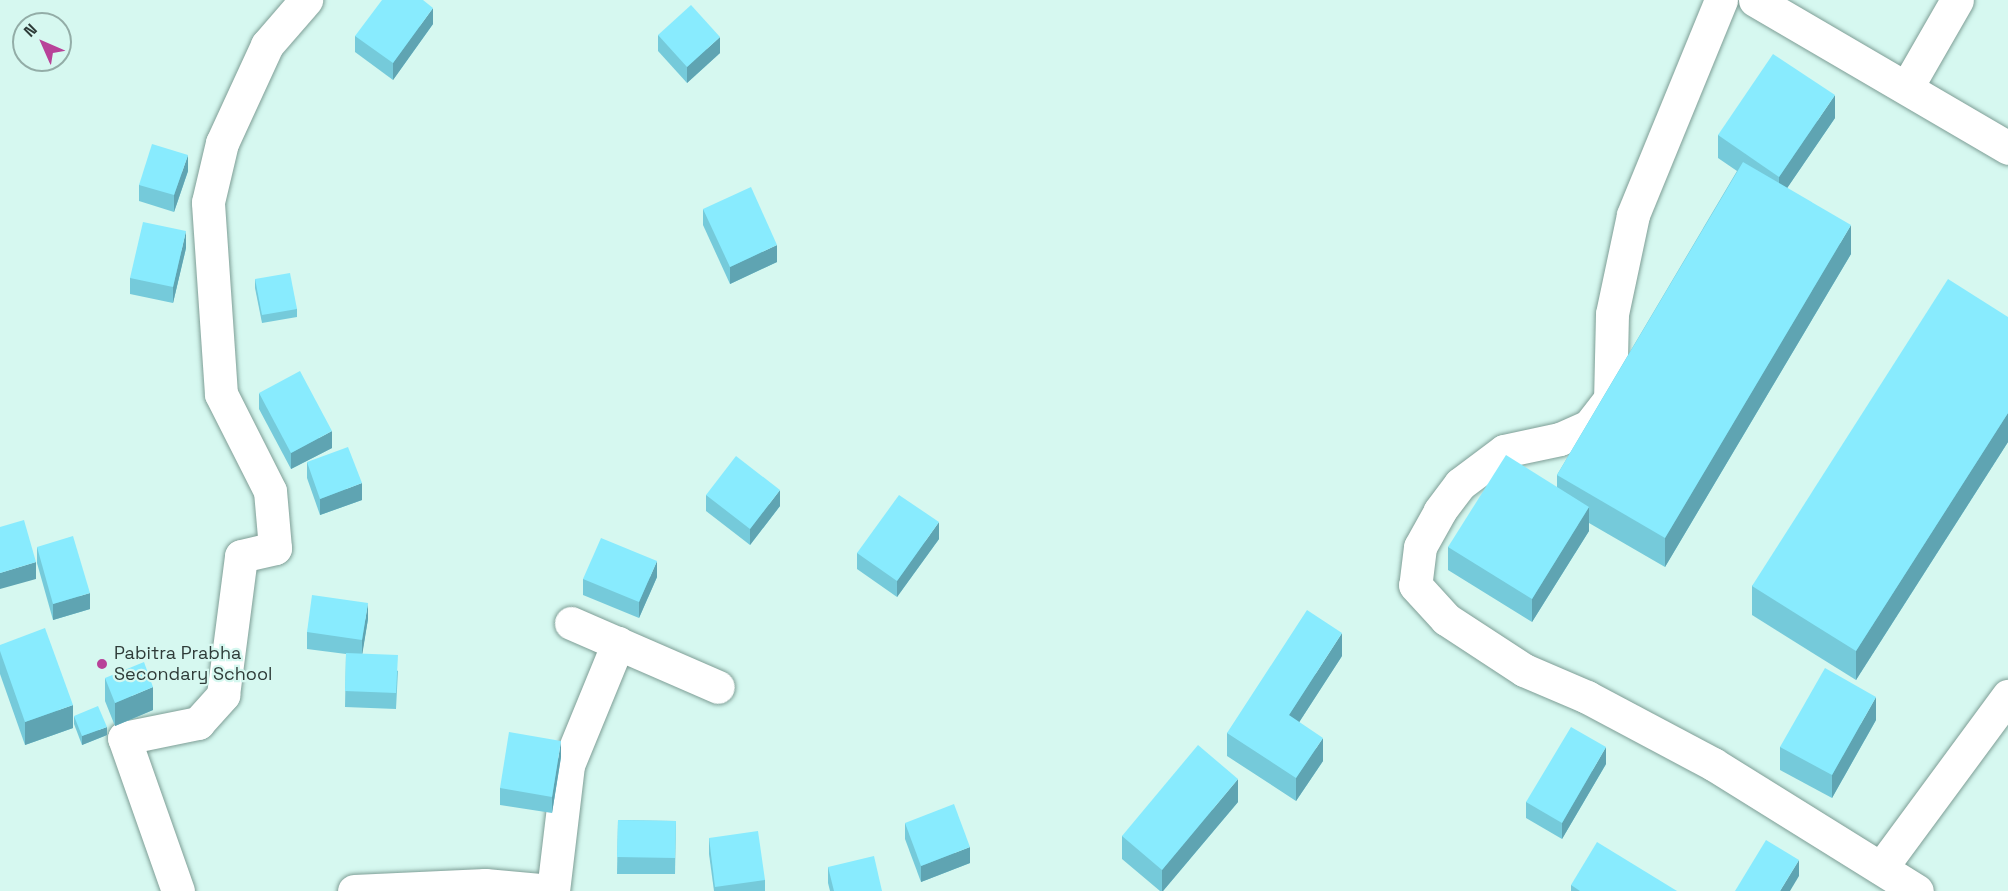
<!DOCTYPE html>
<html>
<head>
<meta charset="utf-8">
<style>
	body { margin:0 }
	#map { position:relative; width:2008px; height:891px; overflow:hidden; background:#d6f8f0; font-family:"Space Grotesk",sans-serif }
	div>[style] { position:absolute }
	[style*='--x'] { left:calc(var(--x)*1px); top:calc(var(--y)*1px); width:calc(var(--w)*1px); rotate:calc(var(--a)*1deg) }
	.roads { filter:drop-shadow(0 0 2px #7e9e96) drop-shadow(0 0 2px #7e9e96) }
	.minor>* { height:33px; margin:-16.5px; padding:0 16.5px; transform-origin:16.5px; border-radius:16.5px; background:#fff }
	.wall>* { inset:0; background:#75cada }
	.shaded-wall>* { inset:0; background:#5fa4b2 }
	.building>* { inset:0; background:#88ebfe }
	.dots>* { width:16px; height:16px; translate:-50% -50%; box-sizing:border-box; border:3px solid #d6f8f0; border-radius:50% }
	span { translate:-50% -50%; white-space:nowrap; text-align:center; line-height:1.15; -webkit-text-stroke:4.5px #d6f8f0; paint-order:stroke }
	.poi-label { font-size:18px; color:#2f3c39 }
	.left { translate:0 -50%; text-align:left }
	.north { position:absolute; left:12px; top:12px; width:60px; height:60px; box-sizing:border-box; background:#d6f8f0; border:2px solid #93ada7; border-radius:50%; rotate:315deg; font-size:16px; font-weight:700; line-height:24px; text-align:center; color:#2f3c39 }
	.north::after { content:''; display:block; margin:auto; width:21px; height:27px; background:#b84299; clip-path:polygon(50% 0,100% 100%,50% 72%,0 100%) }
</style>
</head>
<body>
<div id="map">
	<div class="roads">
		<div class="minor">
			<div style="--x:1721;--y:0;--w:232;--a:112.3"></div>
			<div style="--x:1633;--y:215;--w:101;--a:102"></div>
			<div style="--x:1612;--y:314;--w:85;--a:91.3"></div>
			<div style="--x:1610;--y:399;--w:34;--a:128"></div>
			<div style="--x:1589;--y:426;--w:32;--a:156"></div>
			<div style="--x:1560;--y:439;--w:57;--a:167.9"></div>
			<div style="--x:1504;--y:451;--w:55;--a:143.1"></div>
			<div style="--x:1460;--y:484;--w:34;--a:127"></div>
			<div style="--x:1440;--y:511;--w:41;--a:119.1"></div>
			<div style="--x:1420;--y:547;--w:38;--a:97"></div>
			<div style="--x:1415;--y:585;--w:46;--a:47.6"></div>
			<div style="--x:1446;--y:619;--w:93;--a:33.2"></div>
			<div style="--x:1524;--y:670;--w:69;--a:23.2"></div>
			<div style="--x:1587;--y:697;--w:143;--a:28"></div>
			<div style="--x:1713;--y:764;--w:240;--a:31.9"></div>
			<div style="--x:1755;--y:0;--w:293;--a:30.3"></div>
			<div style="--x:1907;--y:87;--w:100;--a:-60.1"></div>
			<div style="--x:571;--y:623;--w:160;--a:23.5"></div>
			<div style="--x:1881;--y:868;--w:214;--a:-53.6"></div>
			<div style="--x:178;--y:891;--w:162;--a:-109.4"></div>
			<div style="--x:124;--y:738;--w:76;--a:-11.5"></div>
			<div style="--x:198;--y:723;--w:38;--a:-48"></div>
			<div style="--x:223;--y:695;--w:140;--a:-82.6"></div>
			<div style="--x:241;--y:556;--w:35;--a:-13"></div>
			<div style="--x:275;--y:548;--w:57;--a:-95"></div>
			<div style="--x:270;--y:491;--w:109;--a:-116.8"></div>
			<div style="--x:221;--y:394;--w:192;--a:-93.9"></div>
			<div style="--x:208;--y:202;--w:61;--a:-76.7"></div>
			<div style="--x:222;--y:143;--w:108;--a:-65.3"></div>
			<div style="--x:267;--y:45;--w:60;--a:-49.1"></div>
			<div style="--x:354;--y:891;--w:131;--a:-2.6"></div>
			<div style="--x:485;--y:885;--w:66;--a:5.2"></div>
			<div style="--x:553;--y:891;--w:127;--a:-83.2"></div>
			<div style="--x:568;--y:765;--w:132;--a:-67.7"></div>
		</div>
	</div>
	<div class="wall">
		<div style="clip-path:polygon(433px 24px,393px 80px,355px 52px,355px 36px)"></div>
		<div style="clip-path:polygon(658px 35px,720px 53px,687px 83px,658px 51px)"></div>
		<div style="clip-path:polygon(1835px 118px,1787px 188px,1851px 254px,1665px 567px,1589px 523px,1589px 531px,1532px 622px,1448px 570px,1448px 547px,1557px 487px,1557px 475px,1737px 171px,1718px 158px,1718px 135px)"></div>
		<div style="clip-path:polygon(188px 171px,174px 212px,139px 201px,139px 185px)"></div>
		<div style="clip-path:polygon(703px 209px,777px 262px,730px 284px,703px 225px)"></div>
		<div style="clip-path:polygon(186px 248px,173px 303px,130px 294px,130px 278px)"></div>
		<div style="clip-path:polygon(255px 279px,297px 309px,297px 317px,262px 323px,255px 288px)"></div>
		<div style="clip-path:polygon(2008px 317px,2008px 442px,1856px 680px,1752px 615px,1752px 586px)"></div>
		<div style="clip-path:polygon(259px 393px,332px 448px,291px 469px,259px 409px)"></div>
		<div style="clip-path:polygon(307px 462px,362px 500px,320px 515px,307px 478px)"></div>
		<div style="clip-path:polygon(706px 495px,780px 506px,750px 545px,706px 511px)"></div>
		<div style="clip-path:polygon(939px 539px,897px 597px,857px 569px,857px 553px)"></div>
		<div style="clip-path:polygon(37px 547px,90px 609px,53px 620px,37px 563px)"></div>
		<div style="clip-path:polygon(657px 577px,639px 618px,583px 595px,583px 579px)"></div>
		<div style="clip-path:polygon(368px 619px,362px 654px,398px 671px,396px 709px,345px 707px,346px 654px,307px 649px,307px 632px)"></div>
		<div style="clip-path:polygon(0 645px,73px 728px,25px 745px,0 674px)"></div>
		<div style="clip-path:polygon(1342px 656px,1299px 722px,1323px 761px,1296px 801px,1227px 756px,1227px 733px)"></div>
		<div style="clip-path:polygon(105px 678px,153px 710px,115px 726px,105px 701px)"></div>
		<div style="clip-path:polygon(74px 716px,107px 735px,82px 745px,74px 724px)"></div>
		<div style="clip-path:polygon(1876px 720px,1832px 798px,1780px 770px,1780px 747px)"></div>
		<div style="clip-path:polygon(561px 757px,552px 813px,500px 805px,500px 788px)"></div>
		<div style="clip-path:polygon(1606px 764px,1562px 839px,1526px 818px,1526px 802px)"></div>
		<div style="clip-path:polygon(1238px 802px,1163px 891px,1160px 891px,1122px 859px,1122px 836px)"></div>
		<div style="clip-path:polygon(618px 820px,676px 821px,675px 874px,617px 874px)"></div>
		<div style="clip-path:polygon(905px 823px,970px 863px,921px 882px,905px 839px)"></div>
		<div style="clip-path:polygon(709px 838px,765px 880px,765px 891px,714px 891px,709px 854px)"></div>
		<div style="clip-path:polygon(828px 867px,882px 891px,830px 891px,828px 883px)"></div>
		<div style="clip-path:polygon(1571px 885px,1677px 891px,1571px 891px)"></div>
	</div>
	<div class="shaded-wall">
		<div style="clip-path:polygon(433px 8px,433px 24px,393px 80px,393px 63px)"></div>
		<div style="clip-path:polygon(720px 37px,720px 53px,687px 83px,687px 67px)"></div>
		<div style="clip-path:polygon(1835px 95px,1835px 118px,1779px 200px,1779px 177px)"></div>
		<div style="clip-path:polygon(188px 155px,188px 171px,174px 212px,174px 195px)"></div>
		<div style="clip-path:polygon(1851px 225px,1851px 254px,1665px 567px,1665px 538px)"></div>
		<div style="clip-path:polygon(186px 231px,186px 248px,173px 303px,173px 287px)"></div>
		<div style="clip-path:polygon(777px 245px,777px 262px,730px 284px,730px 267px)"></div>
		<div style="clip-path:polygon(2008px 413px,2008px 442px,1856px 680px,1856px 651px)"></div>
		<div style="clip-path:polygon(332px 431px,332px 448px,291px 469px,291px 453px)"></div>
		<div style="clip-path:polygon(362px 483px,362px 500px,320px 515px,320px 499px)"></div>
		<div style="clip-path:polygon(780px 490px,780px 506px,750px 545px,750px 529px)"></div>
		<div style="clip-path:polygon(1589px 507px,1589px 531px,1532px 622px,1532px 599px)"></div>
		<div style="clip-path:polygon(939px 522px,939px 539px,897px 597px,897px 581px)"></div>
		<div style="clip-path:polygon(657px 561px,657px 577px,639px 618px,639px 602px)"></div>
		<div style="clip-path:polygon(36px 562px,36px 579px,0 589px,0 573px)"></div>
		<div style="clip-path:polygon(90px 593px,90px 609px,53px 620px,53px 604px)"></div>
		<div style="clip-path:polygon(368px 603px,368px 619px,362px 656px,362px 640px)"></div>
		<div style="clip-path:polygon(1342px 633px,1342px 656px,1289px 738px,1289px 715px)"></div>
		<div style="clip-path:polygon(153px 687px,153px 710px,115px 726px,115px 703px)"></div>
		<div style="clip-path:polygon(1876px 697px,1876px 720px,1832px 798px,1832px 775px)"></div>
		<div style="clip-path:polygon(73px 705px,73px 728px,25px 745px,25px 722px)"></div>
		<div style="clip-path:polygon(107px 727px,107px 735px,82px 745px,82px 736px)"></div>
		<div style="clip-path:polygon(1323px 738px,1323px 761px,1296px 801px,1296px 778px)"></div>
		<div style="clip-path:polygon(561px 741px,561px 757px,552px 813px,552px 797px)"></div>
		<div style="clip-path:polygon(1606px 747px,1606px 764px,1562px 839px,1562px 823px)"></div>
		<div style="clip-path:polygon(1238px 779px,1238px 802px,1163px 891px,1162px 891px,1162px 870px)"></div>
		<div style="clip-path:polygon(970px 847px,970px 863px,921px 882px,921px 866px)"></div>
		<div style="clip-path:polygon(1799px 860px,1799px 876px,1790px 891px,1780px 891px)"></div>
	</div>
	<div class="building">
		<div style="clip-path:polygon(382px 0,423px 0,433px 8px,393px 63px,355px 36px)"></div>
		<div style="clip-path:polygon(691px 5px,720px 37px,687px 67px,658px 35px)"></div>
		<div style="clip-path:polygon(1773px 54px,1835px 95px,1779px 177px,1718px 135px)"></div>
		<div style="clip-path:polygon(152px 144px,188px 155px,174px 195px,139px 185px)"></div>
		<div style="clip-path:polygon(1743px 162px,1851px 225px,1665px 538px,1557px 475px)"></div>
		<div style="clip-path:polygon(751px 187px,777px 245px,730px 267px,703px 209px)"></div>
		<div style="clip-path:polygon(143px 222px,186px 231px,173px 287px,130px 278px)"></div>
		<div style="clip-path:polygon(290px 273px,297px 309px,262px 315px,255px 279px)"></div>
		<div style="clip-path:polygon(1948px 279px,2008px 317px,2008px 413px,1856px 651px,1752px 586px)"></div>
		<div style="clip-path:polygon(300px 371px,332px 431px,291px 453px,259px 393px)"></div>
		<div style="clip-path:polygon(348px 447px,362px 483px,320px 499px,307px 462px)"></div>
		<div style="clip-path:polygon(1506px 455px,1589px 507px,1532px 599px,1448px 547px)"></div>
		<div style="clip-path:polygon(736px 456px,780px 490px,750px 529px,706px 495px)"></div>
		<div style="clip-path:polygon(899px 495px,939px 522px,897px 581px,857px 553px)"></div>
		<div style="clip-path:polygon(24px 520px,36px 562px,0 573px,0 527px)"></div>
		<div style="clip-path:polygon(73px 536px,90px 593px,53px 604px,37px 547px)"></div>
		<div style="clip-path:polygon(601px 538px,657px 561px,639px 602px,583px 579px)"></div>
		<div style="clip-path:polygon(312px 595px,368px 603px,362px 640px,307px 632px)"></div>
		<div style="clip-path:polygon(1307px 610px,1342px 633px,1289px 715px,1323px 738px,1296px 778px,1227px 733px)"></div>
		<div style="clip-path:polygon(45px 628px,73px 705px,25px 722px,0 651px,0 645px)"></div>
		<div style="clip-path:polygon(346px 653px,398px 655px,396px 693px,345px 691px)"></div>
		<div style="clip-path:polygon(144px 662px,153px 687px,115px 703px,105px 678px)"></div>
		<div style="clip-path:polygon(1825px 668px,1876px 697px,1832px 775px,1780px 747px)"></div>
		<div style="clip-path:polygon(98px 706px,107px 727px,82px 736px,74px 716px)"></div>
		<div style="clip-path:polygon(1571px 727px,1606px 747px,1562px 823px,1526px 802px)"></div>
		<div style="clip-path:polygon(509px 732px,561px 741px,552px 797px,500px 788px)"></div>
		<div style="clip-path:polygon(1198px 745px,1238px 779px,1162px 870px,1122px 836px)"></div>
		<div style="clip-path:polygon(954px 804px,970px 847px,921px 866px,905px 823px)"></div>
		<div style="clip-path:polygon(618px 820px,676px 821px,675px 858px,617px 857px)"></div>
		<div style="clip-path:polygon(758px 831px,765px 880px,715px 887px,709px 838px)"></div>
		<div style="clip-path:polygon(1766px 840px,1799px 860px,1780px 891px,1735px 891px)"></div>
		<div style="clip-path:polygon(1597px 842px,1677px 891px,1580px 891px,1571px 885px)"></div>
		<div style="clip-path:polygon(874px 856px,882px 891px,834px 891px,828px 867px)"></div>
	</div>
	<div class="dots">
		<div style="left:102px;top:664px;background:#b84299"></div>
	</div>
	<div class="poi-label">
		<span class="left" style="left:114px;top:664px">Pabitra Prabha<br>Secondary School</span>
	</div>
	<div class="north">N</div>
</div>
</body>
</html>
